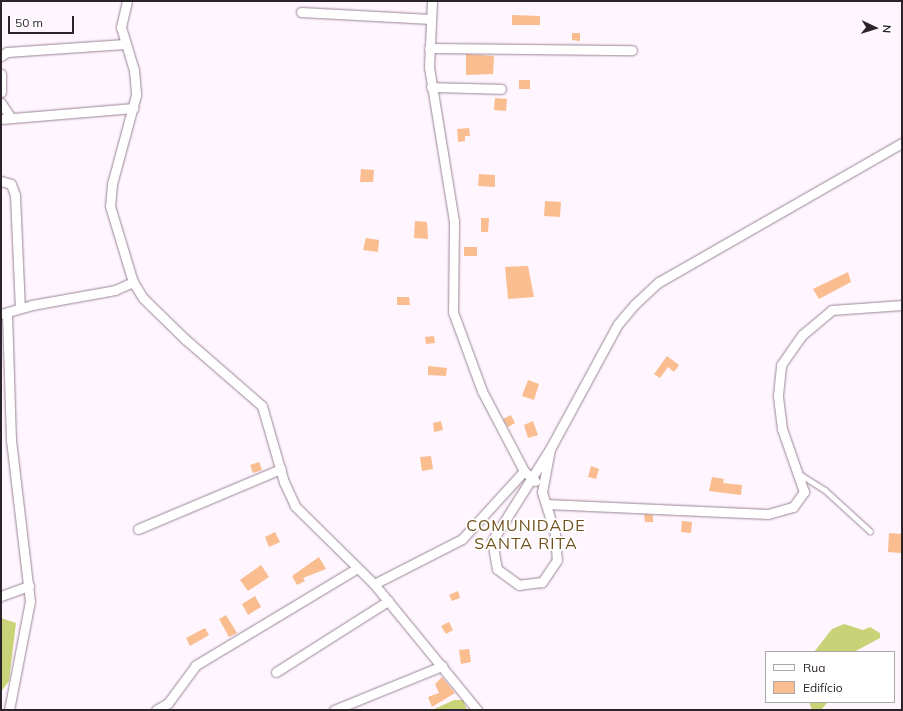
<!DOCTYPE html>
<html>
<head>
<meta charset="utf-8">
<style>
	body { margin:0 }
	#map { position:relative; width:903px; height:711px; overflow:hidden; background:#fff5fe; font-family:Mulish,sans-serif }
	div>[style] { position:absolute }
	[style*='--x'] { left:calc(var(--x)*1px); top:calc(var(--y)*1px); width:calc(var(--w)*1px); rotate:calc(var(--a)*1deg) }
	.forest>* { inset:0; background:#c8d378 }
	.building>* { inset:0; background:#fabd90 }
	.roads { filter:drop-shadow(0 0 1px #998497) drop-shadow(0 0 1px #998497) }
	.lane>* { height:4.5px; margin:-2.25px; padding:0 2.25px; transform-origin:2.25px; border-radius:2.25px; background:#fff }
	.street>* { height:9px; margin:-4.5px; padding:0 4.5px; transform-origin:4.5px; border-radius:4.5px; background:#fff }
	span { translate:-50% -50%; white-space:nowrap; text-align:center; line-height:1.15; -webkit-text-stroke:3.5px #fff; paint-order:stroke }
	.quarter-label { font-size:16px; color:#70511c; letter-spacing:1px }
	.frame { position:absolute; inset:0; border:2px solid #2c242b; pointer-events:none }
	.legend { position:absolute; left:765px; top:651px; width:130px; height:52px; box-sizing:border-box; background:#fff; border:1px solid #aba7aa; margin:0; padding:5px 7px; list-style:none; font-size:12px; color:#2c242b }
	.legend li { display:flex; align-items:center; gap:8px; height:20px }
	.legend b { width:20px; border:1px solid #aba7aa }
	.north { position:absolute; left:855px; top:8px; width:40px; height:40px; -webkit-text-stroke:3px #fff; paint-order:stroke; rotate:94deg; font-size:11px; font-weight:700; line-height:16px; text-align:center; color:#2c242b }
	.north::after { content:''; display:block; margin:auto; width:14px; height:18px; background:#2c242b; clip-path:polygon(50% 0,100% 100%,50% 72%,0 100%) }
	.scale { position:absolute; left:8px; top:16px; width:66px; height:18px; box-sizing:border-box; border:2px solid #2c242b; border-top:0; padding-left:5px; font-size:12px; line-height:14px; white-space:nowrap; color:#2c242b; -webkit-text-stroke:3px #fff; paint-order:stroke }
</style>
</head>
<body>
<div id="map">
	<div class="forest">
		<div style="clip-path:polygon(1px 618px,16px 623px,9px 681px,1px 692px)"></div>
		<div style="clip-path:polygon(844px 624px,863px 630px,870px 627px,880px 633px,880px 638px,854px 652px,814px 652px,832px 629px)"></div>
		<div style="clip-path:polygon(454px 700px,463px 700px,467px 710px,432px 710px)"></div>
		<div style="clip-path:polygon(809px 702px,828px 702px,821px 710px,812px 710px)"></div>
	</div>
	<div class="building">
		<div style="clip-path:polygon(512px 15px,540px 16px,540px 25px,512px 25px)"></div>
		<div style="clip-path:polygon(572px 33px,580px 33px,580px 41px,572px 40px)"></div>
		<div style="clip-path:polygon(466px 54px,494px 56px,493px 74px,466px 75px)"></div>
		<div style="clip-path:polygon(519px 80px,530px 80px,530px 89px,519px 89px)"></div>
		<div style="clip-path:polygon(495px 98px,507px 99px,506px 111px,494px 110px)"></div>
		<div style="clip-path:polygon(469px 128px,470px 136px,465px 136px,465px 141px,458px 142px,457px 129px)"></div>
		<div style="clip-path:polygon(361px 169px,374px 170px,373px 182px,360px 182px)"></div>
		<div style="clip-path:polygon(479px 174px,495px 175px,495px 187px,478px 186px)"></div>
		<div style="clip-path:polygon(545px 201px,561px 202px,560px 217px,544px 216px)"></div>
		<div style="clip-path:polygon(481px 218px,489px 218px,488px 232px,481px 232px)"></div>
		<div style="clip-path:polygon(415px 221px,427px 222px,428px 239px,414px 238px)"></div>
		<div style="clip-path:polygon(366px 238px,379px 240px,378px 252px,363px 250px)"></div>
		<div style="clip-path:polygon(464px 247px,477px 247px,477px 256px,464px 256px)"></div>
		<div style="clip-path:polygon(528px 266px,534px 297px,508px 299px,505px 267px)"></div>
		<div style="clip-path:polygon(848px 272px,851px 282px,819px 299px,813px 289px)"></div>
		<div style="clip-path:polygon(397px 297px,409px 297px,410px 305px,397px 305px)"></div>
		<div style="clip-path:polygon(434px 336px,435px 343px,426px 344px,425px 337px)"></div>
		<div style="clip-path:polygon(667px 356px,679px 365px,674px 372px,668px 367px,660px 378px,654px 374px)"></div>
		<div style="clip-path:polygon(428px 366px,447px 368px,446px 376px,428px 375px)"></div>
		<div style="clip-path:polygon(528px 380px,539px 384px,534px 400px,522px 396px)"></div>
		<div style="clip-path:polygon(511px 415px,515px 423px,508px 427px,503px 419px)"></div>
		<div style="clip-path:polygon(441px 421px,443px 430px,434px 432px,433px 423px)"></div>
		<div style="clip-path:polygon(533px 421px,538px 435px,528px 438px,524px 425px)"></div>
		<div style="clip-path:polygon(431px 456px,433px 469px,422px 471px,420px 457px)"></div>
		<div style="clip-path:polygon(259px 462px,262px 470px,253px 473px,250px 465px)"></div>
		<div style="clip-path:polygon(591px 466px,599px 469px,596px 479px,588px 477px)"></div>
		<div style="clip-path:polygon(712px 477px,724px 479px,723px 483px,742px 485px,741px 495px,709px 491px)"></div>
		<div style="clip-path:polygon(644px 514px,653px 515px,653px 522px,645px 522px)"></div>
		<div style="clip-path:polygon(682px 521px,692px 522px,691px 533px,681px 532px)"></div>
		<div style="clip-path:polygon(275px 532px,280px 542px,269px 547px,265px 537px)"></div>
		<div style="clip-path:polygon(889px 533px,902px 534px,901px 553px,888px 552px)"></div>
		<div style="clip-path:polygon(319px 557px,326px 569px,303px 578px,305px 581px,297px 585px,292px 576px)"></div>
		<div style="clip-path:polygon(261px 565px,269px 577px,248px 591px,240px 580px)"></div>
		<div style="clip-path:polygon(458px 591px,460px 598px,452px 601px,449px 595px)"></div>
		<div style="clip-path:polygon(255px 596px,261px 607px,248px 615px,242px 604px)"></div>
		<div style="clip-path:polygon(226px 615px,237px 633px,229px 637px,219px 619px)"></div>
		<div style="clip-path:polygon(449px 622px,453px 630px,446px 634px,441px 626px)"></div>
		<div style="clip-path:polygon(205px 628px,209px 635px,190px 646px,186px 638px)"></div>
		<div style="clip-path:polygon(469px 649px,471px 662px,461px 664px,459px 650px)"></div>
		<div style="clip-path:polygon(442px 677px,455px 693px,432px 707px,428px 697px,439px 693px,435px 684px)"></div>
	</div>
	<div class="roads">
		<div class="lane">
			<div style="--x:801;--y:475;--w:28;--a:32"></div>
			<div style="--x:825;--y:490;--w:61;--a:42.3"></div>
		</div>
		<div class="street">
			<div style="--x:127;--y:1;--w:27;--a:103"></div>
			<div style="--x:121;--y:27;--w:45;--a:73.2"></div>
			<div style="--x:134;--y:70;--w:25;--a:85"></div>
			<div style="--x:136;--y:95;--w:92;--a:105.1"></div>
			<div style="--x:112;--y:184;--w:22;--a:95"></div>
			<div style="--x:110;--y:206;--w:79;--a:73.2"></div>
			<div style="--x:432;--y:1;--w:66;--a:92.6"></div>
			<div style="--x:429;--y:67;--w:156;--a:80.8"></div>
			<div style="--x:454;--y:221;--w:91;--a:90.6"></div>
			<div style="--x:453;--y:312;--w:84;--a:69.8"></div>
			<div style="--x:482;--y:391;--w:90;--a:62.3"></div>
			<div style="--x:524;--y:471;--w:15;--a:42"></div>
			<div style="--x:301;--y:12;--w:130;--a:3.1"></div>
			<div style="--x:429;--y:48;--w:203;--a:0.6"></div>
			<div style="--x:1;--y:56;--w:7;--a:-34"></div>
			<div style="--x:7;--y:52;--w:118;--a:-3.9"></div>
			<div style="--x:1;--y:74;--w:18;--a:90"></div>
			<div style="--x:431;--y:87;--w:70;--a:1.6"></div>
			<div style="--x:1;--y:103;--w:18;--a:56"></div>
			<div style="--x:1;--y:119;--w:133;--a:-4.7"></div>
			<div style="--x:1;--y:181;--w:10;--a:17"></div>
			<div style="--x:11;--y:184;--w:12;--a:70"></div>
			<div style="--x:15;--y:195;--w:113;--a:87.5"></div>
			<div style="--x:7;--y:313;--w:127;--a:88.2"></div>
			<div style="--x:11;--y:440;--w:162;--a:83.3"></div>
			<div style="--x:30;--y:601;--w:111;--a:100.9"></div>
			<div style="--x:1;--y:314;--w:32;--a:-16"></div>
			<div style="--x:32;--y:305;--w:84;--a:-10.2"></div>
			<div style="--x:115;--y:290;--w:20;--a:-24"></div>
			<div style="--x:133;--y:282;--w:19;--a:58"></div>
			<div style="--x:143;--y:298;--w:59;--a:44.3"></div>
			<div style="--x:185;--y:339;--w:102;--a:41"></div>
			<div style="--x:262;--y:406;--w:79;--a:73.9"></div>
			<div style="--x:284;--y:482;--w:26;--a:65"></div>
			<div style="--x:295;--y:506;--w:111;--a:44.6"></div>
			<div style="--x:374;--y:584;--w:163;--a:50.7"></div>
			<div style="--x:550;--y:449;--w:44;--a:100.5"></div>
			<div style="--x:542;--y:492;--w:44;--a:72.8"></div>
			<div style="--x:555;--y:534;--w:26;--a:86"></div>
			<div style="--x:557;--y:560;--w:27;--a:124"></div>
			<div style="--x:542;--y:582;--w:23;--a:173"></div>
			<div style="--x:519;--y:585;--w:27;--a:-144"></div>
			<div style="--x:497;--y:569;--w:28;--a:-100"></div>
			<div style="--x:492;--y:541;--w:109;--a:-57.8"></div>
			<div style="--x:550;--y:449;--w:142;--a:-61.5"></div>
			<div style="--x:618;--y:324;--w:26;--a:-50"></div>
			<div style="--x:635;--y:304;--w:33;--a:-43"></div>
			<div style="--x:659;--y:282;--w:280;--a:-29.8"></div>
			<div style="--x:546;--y:504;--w:222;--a:2.6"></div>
			<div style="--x:768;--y:514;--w:26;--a:-16"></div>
			<div style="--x:793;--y:507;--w:19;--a:-54"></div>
			<div style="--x:804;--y:492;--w:67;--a:-109.2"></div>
			<div style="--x:782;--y:429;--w:34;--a:-97"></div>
			<div style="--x:778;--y:395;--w:30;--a:-84"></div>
			<div style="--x:781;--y:365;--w:37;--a:-55"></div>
			<div style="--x:802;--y:335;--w:39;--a:-40"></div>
			<div style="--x:832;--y:310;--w:70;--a:-4.1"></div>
			<div style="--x:138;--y:529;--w:155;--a:-22.8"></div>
			<div style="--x:374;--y:584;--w:99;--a:-27.1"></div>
			<div style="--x:462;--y:539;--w:92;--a:-47.6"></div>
			<div style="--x:1;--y:596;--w:30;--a:-20"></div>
			<div style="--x:276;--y:672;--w:133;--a:-32.4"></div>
			<div style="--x:156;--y:710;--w:14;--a:-30"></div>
			<div style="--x:168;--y:703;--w:47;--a:-53.6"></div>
			<div style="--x:196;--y:665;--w:187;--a:-31"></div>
			<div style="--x:334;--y:710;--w:117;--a:-22.2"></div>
		</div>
	</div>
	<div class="quarter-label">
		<span style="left:526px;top:534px">COMUNIDADE<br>SANTA RITA</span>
	</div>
	<div class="frame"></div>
	<ul class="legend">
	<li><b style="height:5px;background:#fff"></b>Rua</li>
	<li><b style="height:11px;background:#fabd90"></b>Edifício</li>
	</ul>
	<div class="north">N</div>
	<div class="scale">50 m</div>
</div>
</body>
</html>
